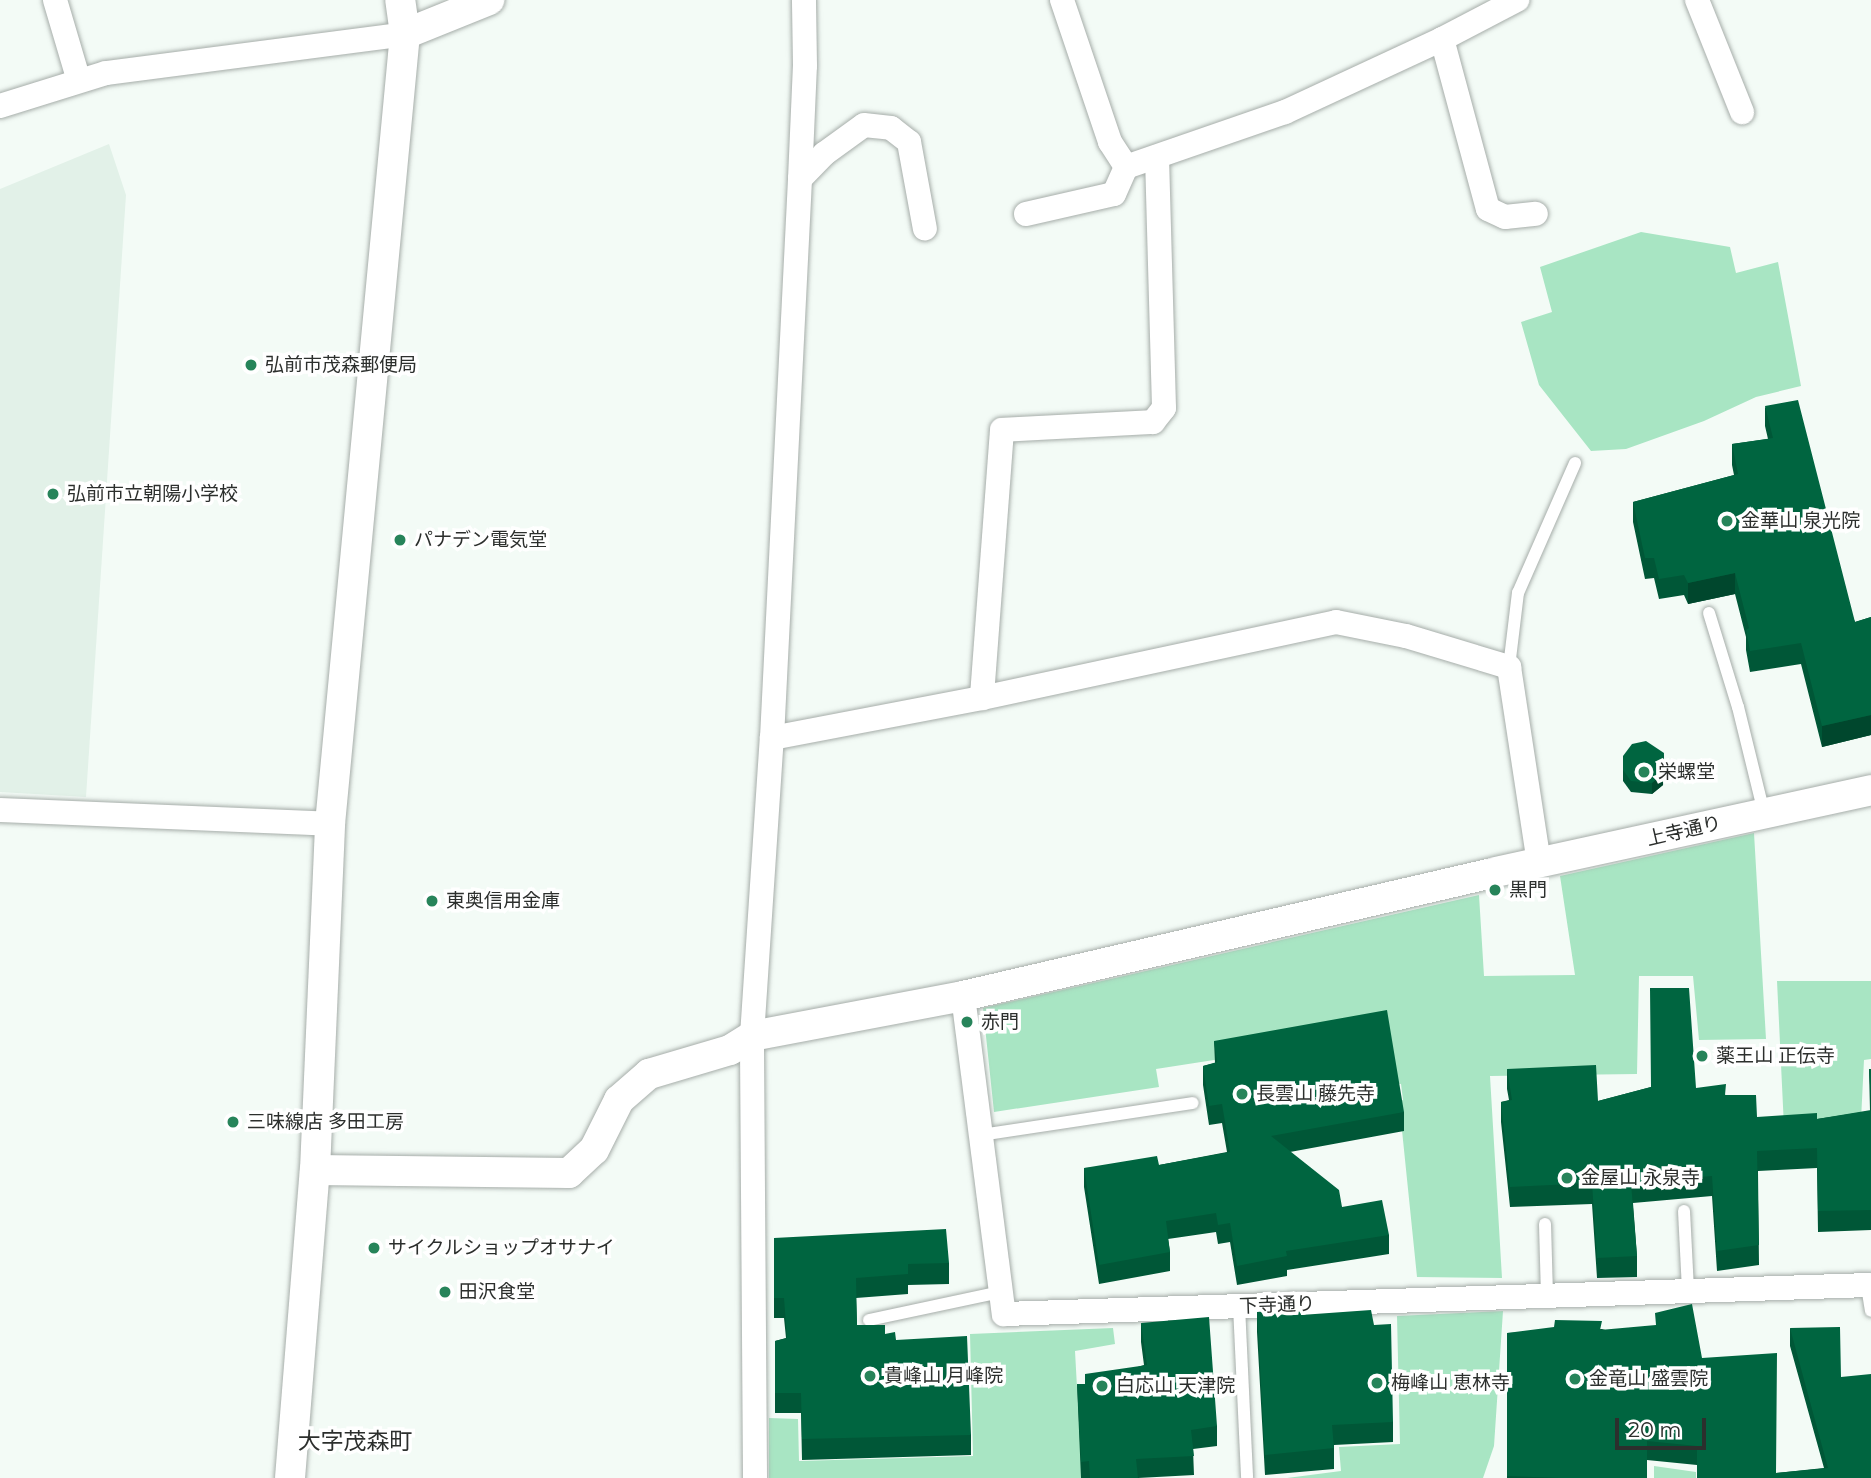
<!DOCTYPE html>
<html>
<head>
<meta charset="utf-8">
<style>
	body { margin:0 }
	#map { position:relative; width:1871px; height:1478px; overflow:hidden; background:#f3fbf6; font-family:Montserrat,"Noto Sans JP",sans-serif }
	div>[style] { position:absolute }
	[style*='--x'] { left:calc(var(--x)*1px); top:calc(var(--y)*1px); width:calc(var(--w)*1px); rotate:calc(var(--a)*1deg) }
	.built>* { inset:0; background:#e2f1e8 }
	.green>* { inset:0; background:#a8e5c3 }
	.roads { filter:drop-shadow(0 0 2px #a6ada9) drop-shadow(0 0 2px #a6ada9) }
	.service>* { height:12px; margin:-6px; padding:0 6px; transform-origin:6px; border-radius:6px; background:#fff }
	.minor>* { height:24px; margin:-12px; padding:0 12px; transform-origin:12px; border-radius:12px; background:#fff }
	.tertiary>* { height:30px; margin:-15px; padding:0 15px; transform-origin:15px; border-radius:15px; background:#fff }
	.wall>* { inset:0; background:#005737 }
	.shaded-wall>* { inset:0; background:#00472d }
	.building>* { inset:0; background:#006540 }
	.dots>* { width:19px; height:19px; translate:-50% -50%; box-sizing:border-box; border:4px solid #fff; border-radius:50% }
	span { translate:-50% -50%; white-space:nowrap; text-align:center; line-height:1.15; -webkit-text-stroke:7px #fff; paint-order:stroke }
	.poi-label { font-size:19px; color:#2c2f2d }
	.left { translate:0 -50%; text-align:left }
	.street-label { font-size:19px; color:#2c2f2d }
	.quarter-label { font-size:23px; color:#2c2f2d }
	.scale { position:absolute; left:1615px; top:1418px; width:91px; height:32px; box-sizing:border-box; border:4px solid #2c2f2d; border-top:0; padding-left:9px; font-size:21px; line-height:24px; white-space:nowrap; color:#2c2f2d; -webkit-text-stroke:5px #fff; paint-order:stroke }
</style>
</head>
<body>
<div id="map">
	<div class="built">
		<div style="clip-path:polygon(109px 144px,126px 195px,86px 797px,0 792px,0 189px)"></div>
	</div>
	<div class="green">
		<div style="clip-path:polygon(1641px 232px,1730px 247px,1736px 273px,1778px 262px,1801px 386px,1756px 397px,1704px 421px,1626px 449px,1591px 451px,1539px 385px,1521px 322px,1552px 312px,1540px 267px)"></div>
		<div style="clip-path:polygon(1754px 833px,1766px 1039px,1699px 1040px,1693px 976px,1639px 976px,1637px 1074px,1490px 1076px,1502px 1278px,1417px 1277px,1399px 1101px,1403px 1100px,1401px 1084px,1214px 1060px,1156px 1069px,1159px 1087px,994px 1112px,983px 1008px,1479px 895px,1484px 976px,1575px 975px,1560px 876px)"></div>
		<div style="clip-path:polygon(1777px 981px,1871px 981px,1871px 1059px,1864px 1060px,1861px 1120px,1784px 1127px)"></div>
		<div style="clip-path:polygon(1503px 1311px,1494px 1446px,1483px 1478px,1287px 1478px,1341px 1471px,1339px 1447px,1400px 1444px,1397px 1316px)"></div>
		<div style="clip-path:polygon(1113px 1328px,1115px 1344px,1075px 1351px,1082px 1478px,769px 1478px,769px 1418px,798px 1419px,799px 1461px,973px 1456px,970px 1334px)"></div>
		<div style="clip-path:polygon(1654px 1466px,1696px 1472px,1696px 1478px,1654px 1478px)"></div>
	</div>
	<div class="roads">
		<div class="service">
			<div style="--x:1709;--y:613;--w:98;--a:72.9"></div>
			<div style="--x:1738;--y:707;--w:109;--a:76.2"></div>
			<div style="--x:1509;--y:667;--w:75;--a:-83.1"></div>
			<div style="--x:1518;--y:593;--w:142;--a:-66.3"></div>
			<div style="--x:981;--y:1135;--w:214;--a:-8.6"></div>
			<div style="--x:1684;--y:1211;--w:80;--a:87.1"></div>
			<div style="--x:1545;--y:1224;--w:72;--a:88.4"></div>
			<div style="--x:1867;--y:1286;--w:25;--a:81"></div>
			<div style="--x:1239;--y:1306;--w:172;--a:87.3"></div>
			<div style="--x:869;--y:1320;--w:135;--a:-12"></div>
		</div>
		<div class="minor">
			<div style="--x:55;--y:0;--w:84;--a:73.5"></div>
			<div style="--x:1062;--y:0;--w:150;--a:71.3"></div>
			<div style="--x:1110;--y:142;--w:30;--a:57"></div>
			<div style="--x:1697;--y:0;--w:121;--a:68.1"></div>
			<div style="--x:1442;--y:39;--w:176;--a:74.9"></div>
			<div style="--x:1488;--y:209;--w:19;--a:25"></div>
			<div style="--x:1505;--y:217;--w:31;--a:-6"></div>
			<div style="--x:0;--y:106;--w:111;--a:-17.3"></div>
			<div style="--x:106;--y:73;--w:302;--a:-7.4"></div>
			<div style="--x:1157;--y:157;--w:251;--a:88.4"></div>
			<div style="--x:1164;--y:408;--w:18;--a:128"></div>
			<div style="--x:1153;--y:422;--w:151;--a:177"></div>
			<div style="--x:1002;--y:430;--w:269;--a:94.3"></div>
			<div style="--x:982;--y:698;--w:362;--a:-12.1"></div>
			<div style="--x:1336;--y:622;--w:71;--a:11.3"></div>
			<div style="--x:1406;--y:636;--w:108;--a:16.8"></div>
			<div style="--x:1509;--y:667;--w:198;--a:81.3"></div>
			<div style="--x:800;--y:179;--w:35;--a:-46"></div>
			<div style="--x:824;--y:154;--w:49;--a:-35.9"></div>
			<div style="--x:864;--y:125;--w:27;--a:6"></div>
			<div style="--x:891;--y:128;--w:23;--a:38"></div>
			<div style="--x:909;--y:142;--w:88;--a:79.6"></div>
			<div style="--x:1026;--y:214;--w:90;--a:-12.8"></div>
			<div style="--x:1114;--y:194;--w:30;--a:-66"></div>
			<div style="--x:1126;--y:167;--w:168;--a:-19.1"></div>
			<div style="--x:1285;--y:112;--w:173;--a:-24.9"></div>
			<div style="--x:1442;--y:39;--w:85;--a:-27.5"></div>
			<div style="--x:772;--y:738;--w:214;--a:-10.8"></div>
			<div style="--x:0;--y:810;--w:330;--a:2.4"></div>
			<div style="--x:963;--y:996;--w:321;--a:82.7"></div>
			<div style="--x:1004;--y:1314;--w:867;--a:-1.92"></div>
			<div style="--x:755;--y:1478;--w:442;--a:-90.4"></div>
			<div style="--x:752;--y:1036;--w:299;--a:-86.2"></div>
			<div style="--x:772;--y:738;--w:560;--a:-87.13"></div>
			<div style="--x:800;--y:179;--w:113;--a:-87.5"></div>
			<div style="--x:805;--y:66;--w:66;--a:-90.9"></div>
		</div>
		<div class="tertiary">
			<div style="--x:405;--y:34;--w:91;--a:-22"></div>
			<div style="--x:1496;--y:872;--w:384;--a:-12.3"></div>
			<div style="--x:315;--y:1170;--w:254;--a:0.7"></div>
			<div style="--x:569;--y:1173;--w:34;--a:-43"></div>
			<div style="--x:594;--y:1150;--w:56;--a:-63.4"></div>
			<div style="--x:619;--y:1100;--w:40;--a:-41"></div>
			<div style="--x:649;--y:1074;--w:84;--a:-16.5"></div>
			<div style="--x:730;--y:1050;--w:26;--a:-32"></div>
			<div style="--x:752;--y:1036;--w:215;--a:-10.7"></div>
			<div style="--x:963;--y:996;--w:539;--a:-13.08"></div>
			<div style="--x:290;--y:1478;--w:309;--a:-85.4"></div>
			<div style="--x:315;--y:1170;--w:346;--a:-87.5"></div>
			<div style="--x:330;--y:824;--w:794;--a:-84.58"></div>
			<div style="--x:405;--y:34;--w:34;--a:-98"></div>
		</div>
	</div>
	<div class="wall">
		<div style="clip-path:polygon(1765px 406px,1855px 622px,1871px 617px,1871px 735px,1822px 747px,1801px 664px,1750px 672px,1746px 650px,1746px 637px,1735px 594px,1688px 604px,1684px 595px,1659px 599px,1654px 578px,1645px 579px,1633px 522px,1633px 502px,1734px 475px,1732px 465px,1732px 444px,1768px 439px,1765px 426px)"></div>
		<div style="clip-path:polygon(1623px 756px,1664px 764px,1663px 785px,1652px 794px,1631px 792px,1623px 781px)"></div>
		<div style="clip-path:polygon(1214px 1041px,1404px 1112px,1404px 1131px,1290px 1152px,1342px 1207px,1389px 1235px,1389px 1254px,1287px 1270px,1287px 1276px,1237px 1285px,1230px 1242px,1218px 1244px,1216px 1232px,1168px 1239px,1170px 1252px,1170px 1271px,1099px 1284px,1084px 1187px,1084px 1168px,1159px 1165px,1227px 1152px,1222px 1123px,1209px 1125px,1203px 1085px,1203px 1066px,1215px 1063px)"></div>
		<div style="clip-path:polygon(1507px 1069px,1598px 1101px,1651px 1087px,1696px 1088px,1726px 1095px,1757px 1117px,1817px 1119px,1870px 1111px,1869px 1069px,1871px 1069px,1871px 1230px,1818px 1232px,1817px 1168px,1758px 1171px,1759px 1265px,1717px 1271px,1712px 1196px,1633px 1203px,1637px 1256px,1637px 1277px,1597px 1278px,1592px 1204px,1510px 1207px,1501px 1122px,1501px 1102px,1509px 1100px,1507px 1089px)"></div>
		<div style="clip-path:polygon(774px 1238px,949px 1263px,949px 1284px,908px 1285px,908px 1294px,856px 1298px,857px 1325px,885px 1334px,896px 1340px,971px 1435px,971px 1455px,802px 1460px,801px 1413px,775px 1413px,775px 1341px,786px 1338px,784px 1318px,774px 1318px)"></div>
		<div style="clip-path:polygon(1257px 1312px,1301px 1315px,1393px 1422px,1393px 1442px,1334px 1445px,1334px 1469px,1265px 1475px,1257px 1332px)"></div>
		<div style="clip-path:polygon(1141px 1323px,1217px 1426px,1217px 1446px,1193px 1449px,1194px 1475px,1138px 1478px,1081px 1478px,1077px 1384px,1085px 1384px,1144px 1365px,1141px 1342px)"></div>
		<div style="clip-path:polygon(1790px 1328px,1841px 1377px,1871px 1478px,1697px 1478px,1697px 1465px,1647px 1460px,1647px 1478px,1507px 1478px,1507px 1333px,1602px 1329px,1702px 1358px,1776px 1473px,1824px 1468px,1790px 1346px)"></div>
	</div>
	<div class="shaded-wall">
		<div style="clip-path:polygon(1735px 573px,1735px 594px,1688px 604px,1688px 583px)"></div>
		<div style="clip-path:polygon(1871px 715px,1871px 735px,1822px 747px,1822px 726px)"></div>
		<div style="clip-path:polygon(1664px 753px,1663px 785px,1652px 794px,1652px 783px)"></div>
	</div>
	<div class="building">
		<div style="clip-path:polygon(1798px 400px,1855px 622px,1871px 617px,1871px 715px,1822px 726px,1801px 643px,1750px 651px,1746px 630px,1749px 628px,1735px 573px,1688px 583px,1684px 575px,1659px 579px,1654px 558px,1645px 558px,1633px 502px,1738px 474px,1732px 444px,1773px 438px,1765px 406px)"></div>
		<div style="clip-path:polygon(1646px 741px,1664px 753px,1663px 774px,1652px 783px,1631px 781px,1623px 770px,1623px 756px,1632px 744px)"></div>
		<div style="clip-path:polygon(1650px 988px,1689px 988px,1696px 1088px,1726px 1084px,1725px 1095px,1756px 1095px,1757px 1117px,1817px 1113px,1817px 1119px,1871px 1110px,1871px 1210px,1818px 1211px,1817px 1148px,1757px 1151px,1759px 1245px,1717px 1251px,1712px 1176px,1631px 1183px,1637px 1256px,1597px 1258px,1592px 1183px,1510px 1187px,1501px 1102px,1512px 1100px,1507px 1069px,1596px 1065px,1598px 1101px,1651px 1087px)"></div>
		<div style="clip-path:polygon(1387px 1010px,1404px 1112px,1271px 1136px,1339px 1190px,1342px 1207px,1382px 1200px,1389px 1235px,1286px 1251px,1287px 1256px,1237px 1266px,1230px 1223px,1218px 1225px,1216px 1213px,1166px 1221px,1170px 1252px,1099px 1265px,1084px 1168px,1157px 1156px,1159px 1165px,1230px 1152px,1222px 1104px,1209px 1106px,1203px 1066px,1217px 1062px,1214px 1041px)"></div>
		<div style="clip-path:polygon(1869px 1069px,1871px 1069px,1871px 1102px)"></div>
		<div style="clip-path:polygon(946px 1229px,949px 1263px,908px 1264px,908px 1274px,856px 1278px,857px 1325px,885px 1325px,885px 1334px,895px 1332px,896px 1340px,967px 1336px,971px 1435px,802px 1439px,801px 1393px,775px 1393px,775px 1341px,787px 1338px,784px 1298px,774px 1298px,774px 1238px)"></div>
		<div style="clip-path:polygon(1692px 1304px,1702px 1358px,1777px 1353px,1776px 1473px,1828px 1468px,1790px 1328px,1840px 1327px,1841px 1377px,1871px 1374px,1871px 1478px,1697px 1478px,1697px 1446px,1647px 1441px,1647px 1478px,1561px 1478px,1507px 1476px,1507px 1333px,1554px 1327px,1555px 1320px,1602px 1321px,1600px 1330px,1656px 1325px,1655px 1313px)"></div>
		<div style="clip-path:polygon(1300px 1308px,1301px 1315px,1371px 1310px,1374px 1325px,1391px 1324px,1393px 1422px,1332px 1425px,1334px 1448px,1265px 1455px,1257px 1312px)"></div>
		<div style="clip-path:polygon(1209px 1317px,1217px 1426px,1191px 1430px,1194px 1456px,1136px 1459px,1138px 1478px,1090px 1478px,1089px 1461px,1081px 1462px,1077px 1384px,1085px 1384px,1085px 1374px,1147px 1365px,1141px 1323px)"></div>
	</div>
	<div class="dots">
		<div style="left:251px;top:365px;background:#27845a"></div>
		<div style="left:53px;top:494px;background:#27845a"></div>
		<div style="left:1727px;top:521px;background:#27845a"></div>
		<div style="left:400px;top:540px;background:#27845a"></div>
		<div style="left:1644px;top:772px;background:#27845a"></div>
		<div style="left:1495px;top:890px;background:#27845a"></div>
		<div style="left:432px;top:901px;background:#27845a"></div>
		<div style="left:967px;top:1022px;background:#27845a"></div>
		<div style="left:1702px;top:1056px;background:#27845a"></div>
		<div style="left:1242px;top:1094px;background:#27845a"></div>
		<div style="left:233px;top:1122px;background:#27845a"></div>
		<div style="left:1567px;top:1178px;background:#27845a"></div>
		<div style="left:374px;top:1248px;background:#27845a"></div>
		<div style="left:445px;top:1292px;background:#27845a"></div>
		<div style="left:870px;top:1376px;background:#27845a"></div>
		<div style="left:1575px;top:1379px;background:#27845a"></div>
		<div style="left:1377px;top:1383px;background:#27845a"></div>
		<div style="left:1102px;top:1386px;background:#27845a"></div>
	</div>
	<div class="poi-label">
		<span class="left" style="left:265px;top:365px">弘前市茂森郵便局</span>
		<span class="left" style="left:67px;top:494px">弘前市立朝陽小学校</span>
		<span class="left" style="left:1741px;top:521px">金華山 泉光院</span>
		<span class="left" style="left:414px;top:540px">パナデン電気堂</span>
		<span class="left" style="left:1658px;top:772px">栄螺堂</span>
		<span class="left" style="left:1509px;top:890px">黒門</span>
		<span class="left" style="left:446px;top:901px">東奥信用金庫</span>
		<span class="left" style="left:981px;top:1022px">赤門</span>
		<span class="left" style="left:1716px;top:1056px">薬王山 正伝寺</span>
		<span class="left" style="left:1256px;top:1094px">長雲山 藤先寺</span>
		<span class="left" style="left:247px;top:1122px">三味線店 多田工房</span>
		<span class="left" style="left:1581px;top:1178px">金屋山 永泉寺</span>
		<span class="left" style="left:388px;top:1248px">サイクルショップオサナイ</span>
		<span class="left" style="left:459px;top:1292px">田沢食堂</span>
		<span class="left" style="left:884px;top:1376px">貴峰山 月峰院</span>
		<span class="left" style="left:1589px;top:1379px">金竜山 盛雲院</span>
		<span class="left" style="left:1391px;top:1383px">梅峰山 恵林寺</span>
		<span class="left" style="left:1116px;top:1386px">白応山 天津院</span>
	</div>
	<div class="street-label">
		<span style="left:1684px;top:831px;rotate:-13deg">上寺通り</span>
		<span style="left:1277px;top:1305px;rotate:-2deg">下寺通り</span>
	</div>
	<div class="quarter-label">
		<span style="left:355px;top:1441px">大字茂森町</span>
	</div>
	<div class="scale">20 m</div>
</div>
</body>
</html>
